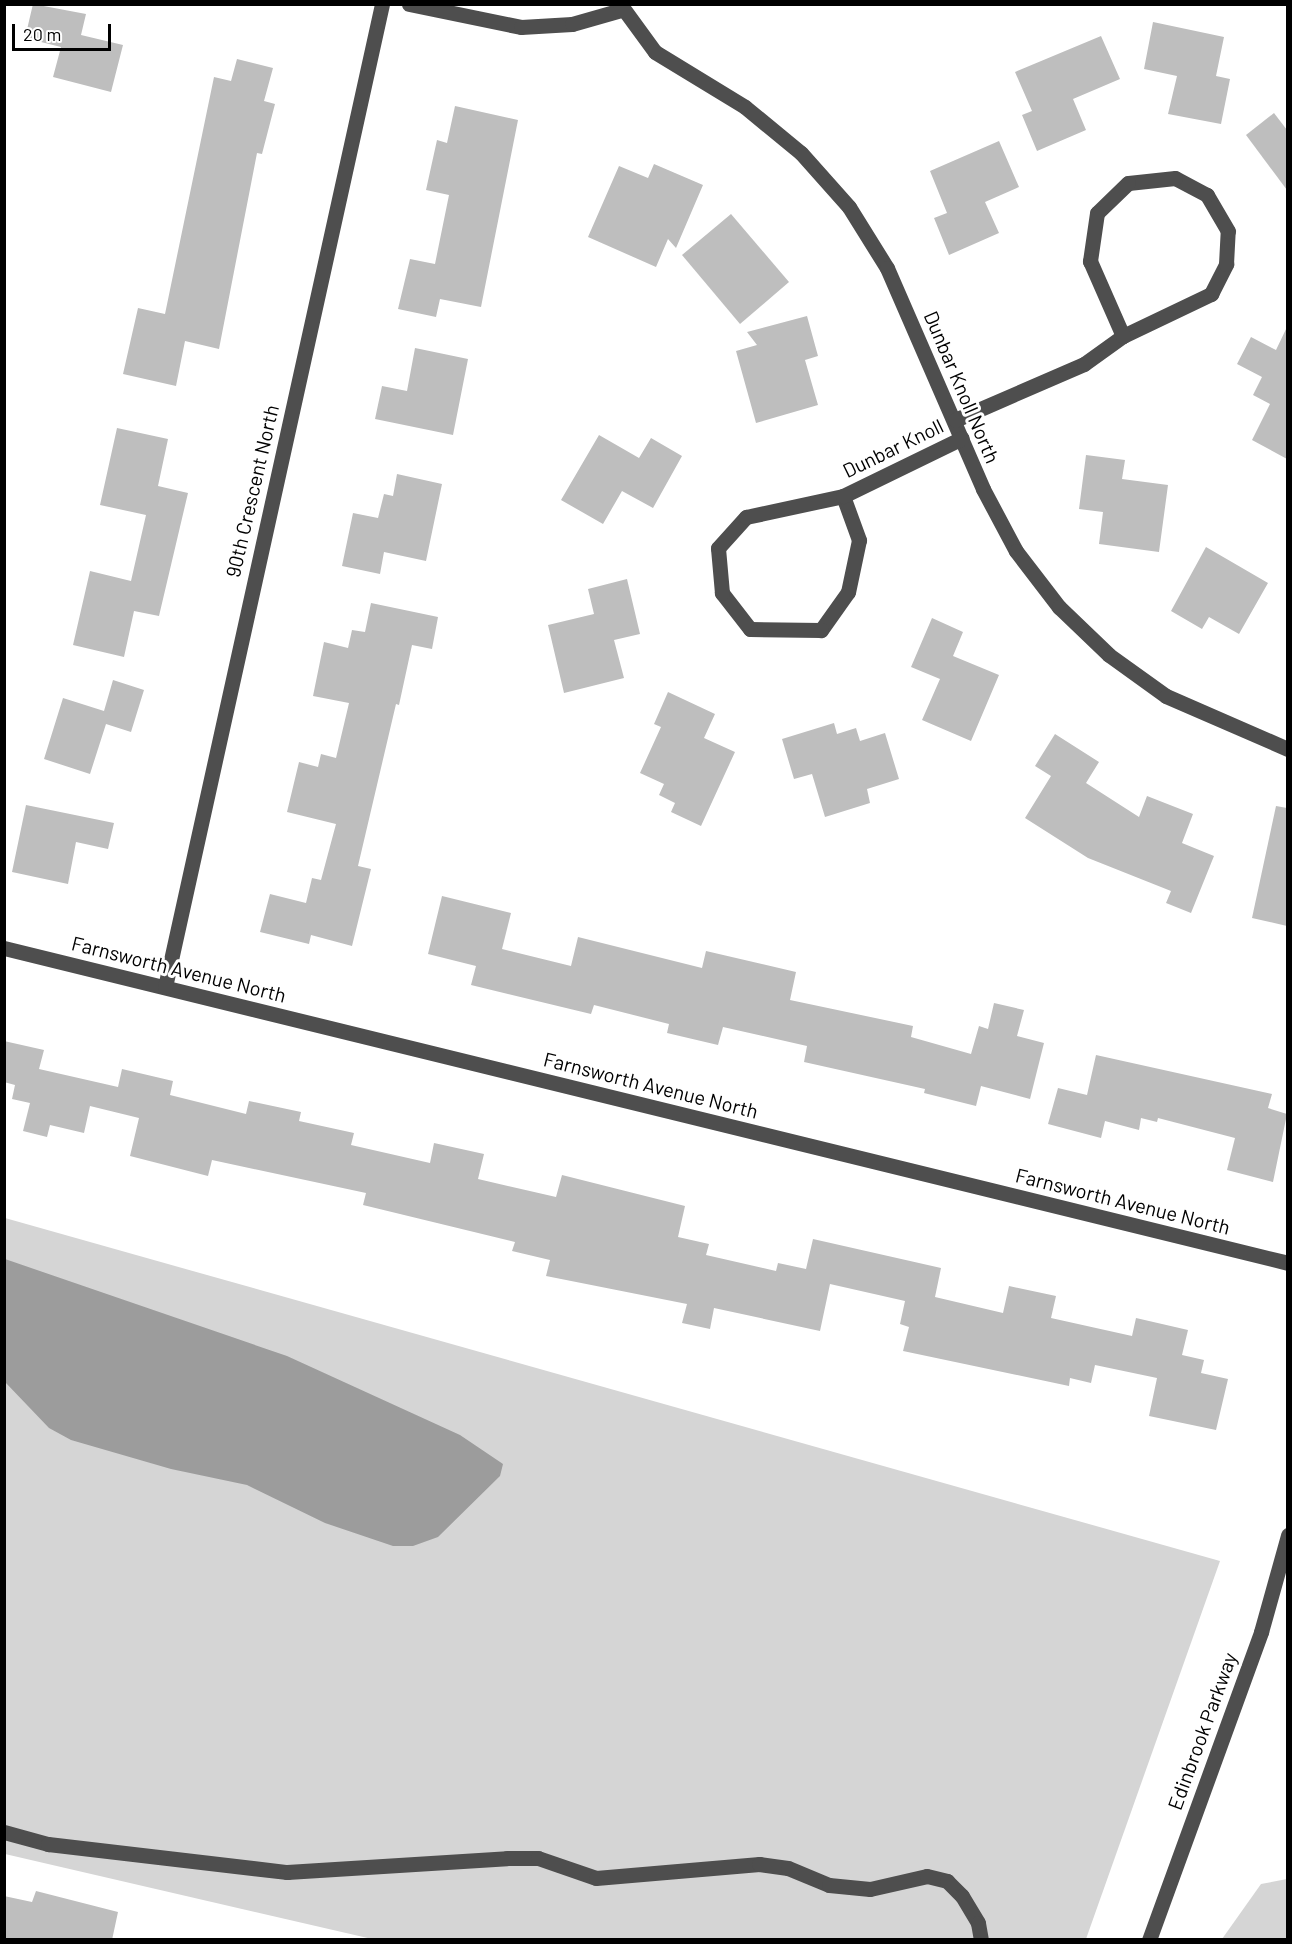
<!DOCTYPE html>
<html>
<head>
<meta charset="utf-8">
<style>
	body { margin:0 }
	#map { position:relative; width:1292px; height:1944px; overflow:hidden; background:#fff; font-family:Barlow,sans-serif }
	div>[style] { position:absolute }
	[style*='--x'] { left:calc(var(--x)*1px); top:calc(var(--y)*1px); width:calc(var(--w)*1px); rotate:calc(var(--a)*1deg) }
	.green>* { inset:0; background:#d5d5d5 }
	.water>* { inset:0; background:#9c9c9c }
	.building>* { inset:0; background:#bebebe }
	.minor>* { height:15px; margin:-7.5px; padding:0 7.5px; transform-origin:7.5px; border-radius:7.5px; background:#4e4e4e }
	span { translate:-50% -50%; white-space:nowrap; text-align:center; line-height:1.15; -webkit-text-stroke:6px #fff; paint-order:stroke }
	.street-label { font-size:20px; color:#000 }
	.frame { position:absolute; inset:0; border:6px solid #000; pointer-events:none }
	.scale { position:absolute; left:12px; top:24px; width:99px; height:27px; box-sizing:border-box; border:3px solid #000; border-top:0; padding-left:8px; font-size:18px; line-height:21px; white-space:nowrap; color:#000; -webkit-text-stroke:4px #fff; paint-order:stroke }
</style>
</head>
<body>
<div id="map">
	<div class="green">
		<div style="clip-path:polygon(5px 1218px,1220px 1561px,1086px 1939px,372px 1939px,5px 1854px)"></div>
		<div style="clip-path:polygon(1287px 1879px,1287px 1939px,1222px 1939px,1261px 1884px)"></div>
	</div>
	<div class="water">
		<div style="clip-path:polygon(5px 1259px,287px 1356px,460px 1435px,503px 1464px,500px 1476px,438px 1537px,413px 1546px,393px 1546px,325px 1523px,247px 1485px,171px 1469px,71px 1440px,49px 1428px,5px 1382px)"></div>
	</div>
	<div class="building">
		<div style="clip-path:polygon(33px 4px,86px 14px,81px 35px,123px 45px,111px 92px,53px 77px,61px 47px,25px 38px)"></div>
		<div style="clip-path:polygon(1153px 22px,1224px 37px,1216px 76px,1230px 79px,1221px 124px,1168px 114px,1177px 76px,1144px 69px)"></div>
		<div style="clip-path:polygon(1101px 36px,1120px 79px,1073px 99px,1086px 130px,1037px 151px,1022px 115px,1032px 111px,1015px 72px)"></div>
		<div style="clip-path:polygon(237px 59px,273px 68px,264px 101px,275px 104px,262px 154px,257px 153px,219px 349px,185px 341px,176px 386px,123px 374px,138px 308px,165px 314px,214px 77px,231px 81px)"></div>
		<div style="clip-path:polygon(455px 106px,518px 120px,481px 307px,440px 299px,436px 317px,398px 309px,410px 259px,435px 264px,449px 195px,426px 190px,437px 140px,447px 143px)"></div>
		<div style="clip-path:polygon(1274px 113px,1287px 130px,1287px 190px,1246px 135px)"></div>
		<div style="clip-path:polygon(999px 141px,1019px 187px,985px 202px,999px 233px,949px 255px,934px 218px,947px 213px,930px 171px)"></div>
		<div style="clip-path:polygon(654px 164px,703px 185px,676px 248px,668px 239px,656px 267px,588px 237px,619px 166px,648px 178px)"></div>
		<div style="clip-path:polygon(731px 214px,789px 282px,740px 324px,682px 255px)"></div>
		<div style="clip-path:polygon(807px 316px,818px 356px,805px 360px,818px 405px,756px 423px,736px 351px,757px 345px,747px 332px)"></div>
		<div style="clip-path:polygon(1287px 327px,1287px 459px,1252px 440px,1270px 404px,1253px 395px,1262px 377px,1237px 364px,1251px 337px,1276px 350px)"></div>
		<div style="clip-path:polygon(415px 348px,468px 359px,453px 435px,375px 419px,382px 386px,407px 391px)"></div>
		<div style="clip-path:polygon(117px 428px,168px 439px,158px 486px,188px 493px,159px 616px,134px 611px,124px 657px,73px 645px,90px 571px,131px 581px,146px 515px,100px 505px)"></div>
		<div style="clip-path:polygon(599px 435px,639px 458px,651px 438px,682px 456px,653px 508px,622px 491px,603px 524px,561px 500px)"></div>
		<div style="clip-path:polygon(1086px 455px,1125px 460px,1122px 479px,1168px 485px,1159px 552px,1099px 544px,1103px 512px,1079px 509px)"></div>
		<div style="clip-path:polygon(397px 474px,442px 484px,426px 561px,384px 552px,380px 574px,342px 566px,353px 513px,378px 518px,384px 494px,393px 496px)"></div>
		<div style="clip-path:polygon(1206px 547px,1268px 583px,1239px 634px,1209px 617px,1202px 629px,1171px 611px)"></div>
		<div style="clip-path:polygon(627px 579px,640px 634px,614px 640px,624px 678px,564px 693px,548px 625px,594px 614px,588px 589px)"></div>
		<div style="clip-path:polygon(371px 603px,438px 617px,432px 649px,412px 645px,399px 705px,396px 704px,358px 866px,371px 869px,352px 946px,311px 935px,309px 944px,260px 932px,270px 894px,306px 903px,312px 878px,321px 880px,336px 824px,287px 812px,299px 762px,318px 767px,321px 754px,336px 758px,349px 703px,313px 696px,324px 642px,348px 648px,352px 630px,365px 632px)"></div>
		<div style="clip-path:polygon(932px 618px,963px 632px,953px 656px,999px 675px,971px 741px,922px 720px,940px 679px,911px 667px)"></div>
		<div style="clip-path:polygon(113px 680px,144px 690px,131px 732px,106px 724px,90px 774px,44px 759px,63px 698px,104px 711px)"></div>
		<div style="clip-path:polygon(668px 692px,715px 714px,704px 738px,735px 752px,701px 826px,671px 812px,675px 803px,659px 795px,664px 784px,640px 773px,661px 727px,654px 724px)"></div>
		<div style="clip-path:polygon(834px 723px,837px 734px,856px 728px,860px 741px,885px 733px,899px 779px,867px 789px,870px 803px,825px 817px,812px 774px,794px 779px,782px 739px)"></div>
		<div style="clip-path:polygon(1055px 734px,1099px 762px,1086px 783px,1139px 817px,1147px 796px,1193px 814px,1182px 843px,1214px 856px,1191px 913px,1166px 903px,1171px 891px,1088px 858px,1025px 818px,1051px 776px,1035px 766px)"></div>
		<div style="clip-path:polygon(26px 805px,114px 823px,108px 849px,76px 842px,68px 884px,12px 872px)"></div>
		<div style="clip-path:polygon(1276px 806px,1287px 808px,1287px 926px,1252px 918px)"></div>
		<div style="clip-path:polygon(442px 896px,511px 913px,502px 949px,571px 966px,578px 937px,702px 968px,706px 951px,796px 972px,790px 1000px,913px 1026px,911px 1037px,971px 1054px,979px 1026px,988px 1029px,994px 1003px,1024px 1010px,1017px 1036px,1044px 1043px,1030px 1099px,981px 1086px,976px 1106px,924px 1093px,925px 1089px,804px 1062px,807px 1046px,723px 1027px,718px 1045px,667px 1033px,669px 1024px,594px 1005px,591px 1014px,471px 985px,476px 966px,428px 954px)"></div>
		<div style="clip-path:polygon(4px 1041px,44px 1050px,39px 1069px,118px 1087px,122px 1069px,173px 1081px,170px 1095px,246px 1114px,249px 1101px,301px 1112px,299px 1121px,354px 1133px,351px 1145px,430px 1163px,434px 1143px,484px 1154px,478px 1179px,556px 1197px,562px 1175px,685px 1206px,678px 1237px,709px 1244px,706px 1255px,776px 1271px,778px 1263px,806px 1269px,813px 1239px,941px 1268px,935px 1297px,1003px 1313px,1009px 1286px,1056px 1296px,1051px 1318px,1132px 1336px,1136px 1318px,1188px 1330px,1182px 1355px,1204px 1360px,1201px 1373px,1228px 1379px,1216px 1430px,1149px 1416px,1157px 1378px,1095px 1365px,1091px 1383px,1070px 1378px,1069px 1386px,903px 1351px,909px 1327px,900px 1324px,905px 1301px,830px 1284px,820px 1331px,714px 1308px,710px 1329px,682px 1323px,687px 1304px,546px 1276px,550px 1260px,512px 1251px,515px 1242px,363px 1205px,366px 1193px,212px 1160px,208px 1176px,130px 1156px,139px 1118px,90px 1106px,84px 1133px,50px 1125px,47px 1137px,23px 1131px,30px 1103px,12px 1099px,15px 1085px,4px 1082px)"></div>
		<div style="clip-path:polygon(1096px 1055px,1272px 1094px,1268px 1108px,1287px 1114px,1273px 1182px,1227px 1170px,1235px 1138px,1158px 1118px,1157px 1122px,1141px 1118px,1139px 1130px,1105px 1121px,1101px 1138px,1048px 1124px,1058px 1088px,1087px 1095px)"></div>
		<div style="clip-path:polygon(36px 1891px,118px 1912px,112px 1940px,4px 1940px,4px 1896px,32px 1902px)"></div>
	</div>
	<div class="minor">
		<div style="--x:409;--y:4;--w:114;--a:11.6"></div>
		<div style="--x:521;--y:27;--w:51;--a:-3.4"></div>
		<div style="--x:572;--y:24;--w:51;--a:-15.9"></div>
		<div style="--x:620;--y:4;--w:59;--a:53.9"></div>
		<div style="--x:655;--y:52;--w:105;--a:31.4"></div>
		<div style="--x:745;--y:107;--w:72;--a:39.4"></div>
		<div style="--x:801;--y:153;--w:72;--a:48.4"></div>
		<div style="--x:849;--y:207;--w:72;--a:58.1"></div>
		<div style="--x:887;--y:268;--w:241;--a:66.5"></div>
		<div style="--x:983;--y:489;--w:70;--a:62"></div>
		<div style="--x:1016;--y:551;--w:71;--a:52.5"></div>
		<div style="--x:1059;--y:607;--w:69;--a:43.8"></div>
		<div style="--x:1109;--y:655;--w:70;--a:35.7"></div>
		<div style="--x:1166;--y:696;--w:133;--a:23.5"></div>
		<div style="--x:955;--y:420;--w:141;--a:-23.5"></div>
		<div style="--x:1084;--y:364;--w:48;--a:-35.7"></div>
		<div style="--x:1123;--y:336;--w:98;--a:-25.5"></div>
		<div style="--x:1211;--y:294;--w:34;--a:-63"></div>
		<div style="--x:1226;--y:264;--w:33;--a:-87"></div>
		<div style="--x:1228;--y:231;--w:42;--a:-120.3"></div>
		<div style="--x:1207;--y:195;--w:36;--a:-152"></div>
		<div style="--x:1175;--y:178;--w:47;--a:173.9"></div>
		<div style="--x:1128;--y:183;--w:43;--a:135.9"></div>
		<div style="--x:1097;--y:213;--w:49;--a:98.3"></div>
		<div style="--x:1090;--y:261;--w:82;--a:66.3"></div>
		<div style="--x:843;--y:496;--w:47;--a:70"></div>
		<div style="--x:859;--y:540;--w:53;--a:101.9"></div>
		<div style="--x:848;--y:592;--w:47;--a:125.4"></div>
		<div style="--x:821;--y:630;--w:71;--a:-179.2"></div>
		<div style="--x:750;--y:629;--w:46;--a:-127.9"></div>
		<div style="--x:722;--y:593;--w:45;--a:-95.1"></div>
		<div style="--x:718;--y:548;--w:42;--a:-47.9"></div>
		<div style="--x:746;--y:517;--w:99;--a:-12.2"></div>
		<div style="--x:843;--y:496;--w:132;--a:-26"></div>
		<div style="--x:4;--y:948;--w:1322;--a:13.78"></div>
		<div style="--x:165;--y:987;--w:1007;--a:-77.55"></div>
		<div style="--x:4;--y:1832;--w:46;--a:15.3"></div>
		<div style="--x:48;--y:1844;--w:241;--a:6.7"></div>
		<div style="--x:287;--y:1872;--w:220;--a:-3.6"></div>
		<div style="--x:507;--y:1858;--w:31;--a:0"></div>
		<div style="--x:538;--y:1858;--w:61;--a:19"></div>
		<div style="--x:596;--y:1878;--w:164;--a:-4.9"></div>
		<div style="--x:759;--y:1864;--w:29;--a:8"></div>
		<div style="--x:788;--y:1868;--w:44;--a:22.5"></div>
		<div style="--x:829;--y:1885;--w:41;--a:5.6"></div>
		<div style="--x:870;--y:1889;--w:58;--a:-12.8"></div>
		<div style="--x:927;--y:1876;--w:21;--a:14"></div>
		<div style="--x:947;--y:1881;--w:21;--a:45"></div>
		<div style="--x:962;--y:1896;--w:31;--a:59"></div>
		<div style="--x:978;--y:1923;--w:17;--a:80"></div>
		<div style="--x:1149;--y:1940;--w:328;--a:-70"></div>
		<div style="--x:1261;--y:1632;--w:101;--a:-74.4"></div>
	</div>
	<div class="street-label">
		<span style="left:962px;top:387px;rotate:67deg">Dunbar Knoll North</span>
		<span style="left:893px;top:448px;rotate:-26deg">Dunbar Knoll</span>
		<span style="left:252px;top:491px;rotate:-77deg">90th Crescent North</span>
		<span style="left:179px;top:969px;rotate:14deg">Farnsworth Avenue North</span>
		<span style="left:651px;top:1085px;rotate:14deg">Farnsworth Avenue North</span>
		<span style="left:1123px;top:1201px;rotate:14deg">Farnsworth Avenue North</span>
		<span style="left:1202px;top:1731px;rotate:-70deg">Edinbrook Parkway</span>
	</div>
	<div class="frame"></div>
	<div class="scale">20 m</div>
</div>
</body>
</html>
